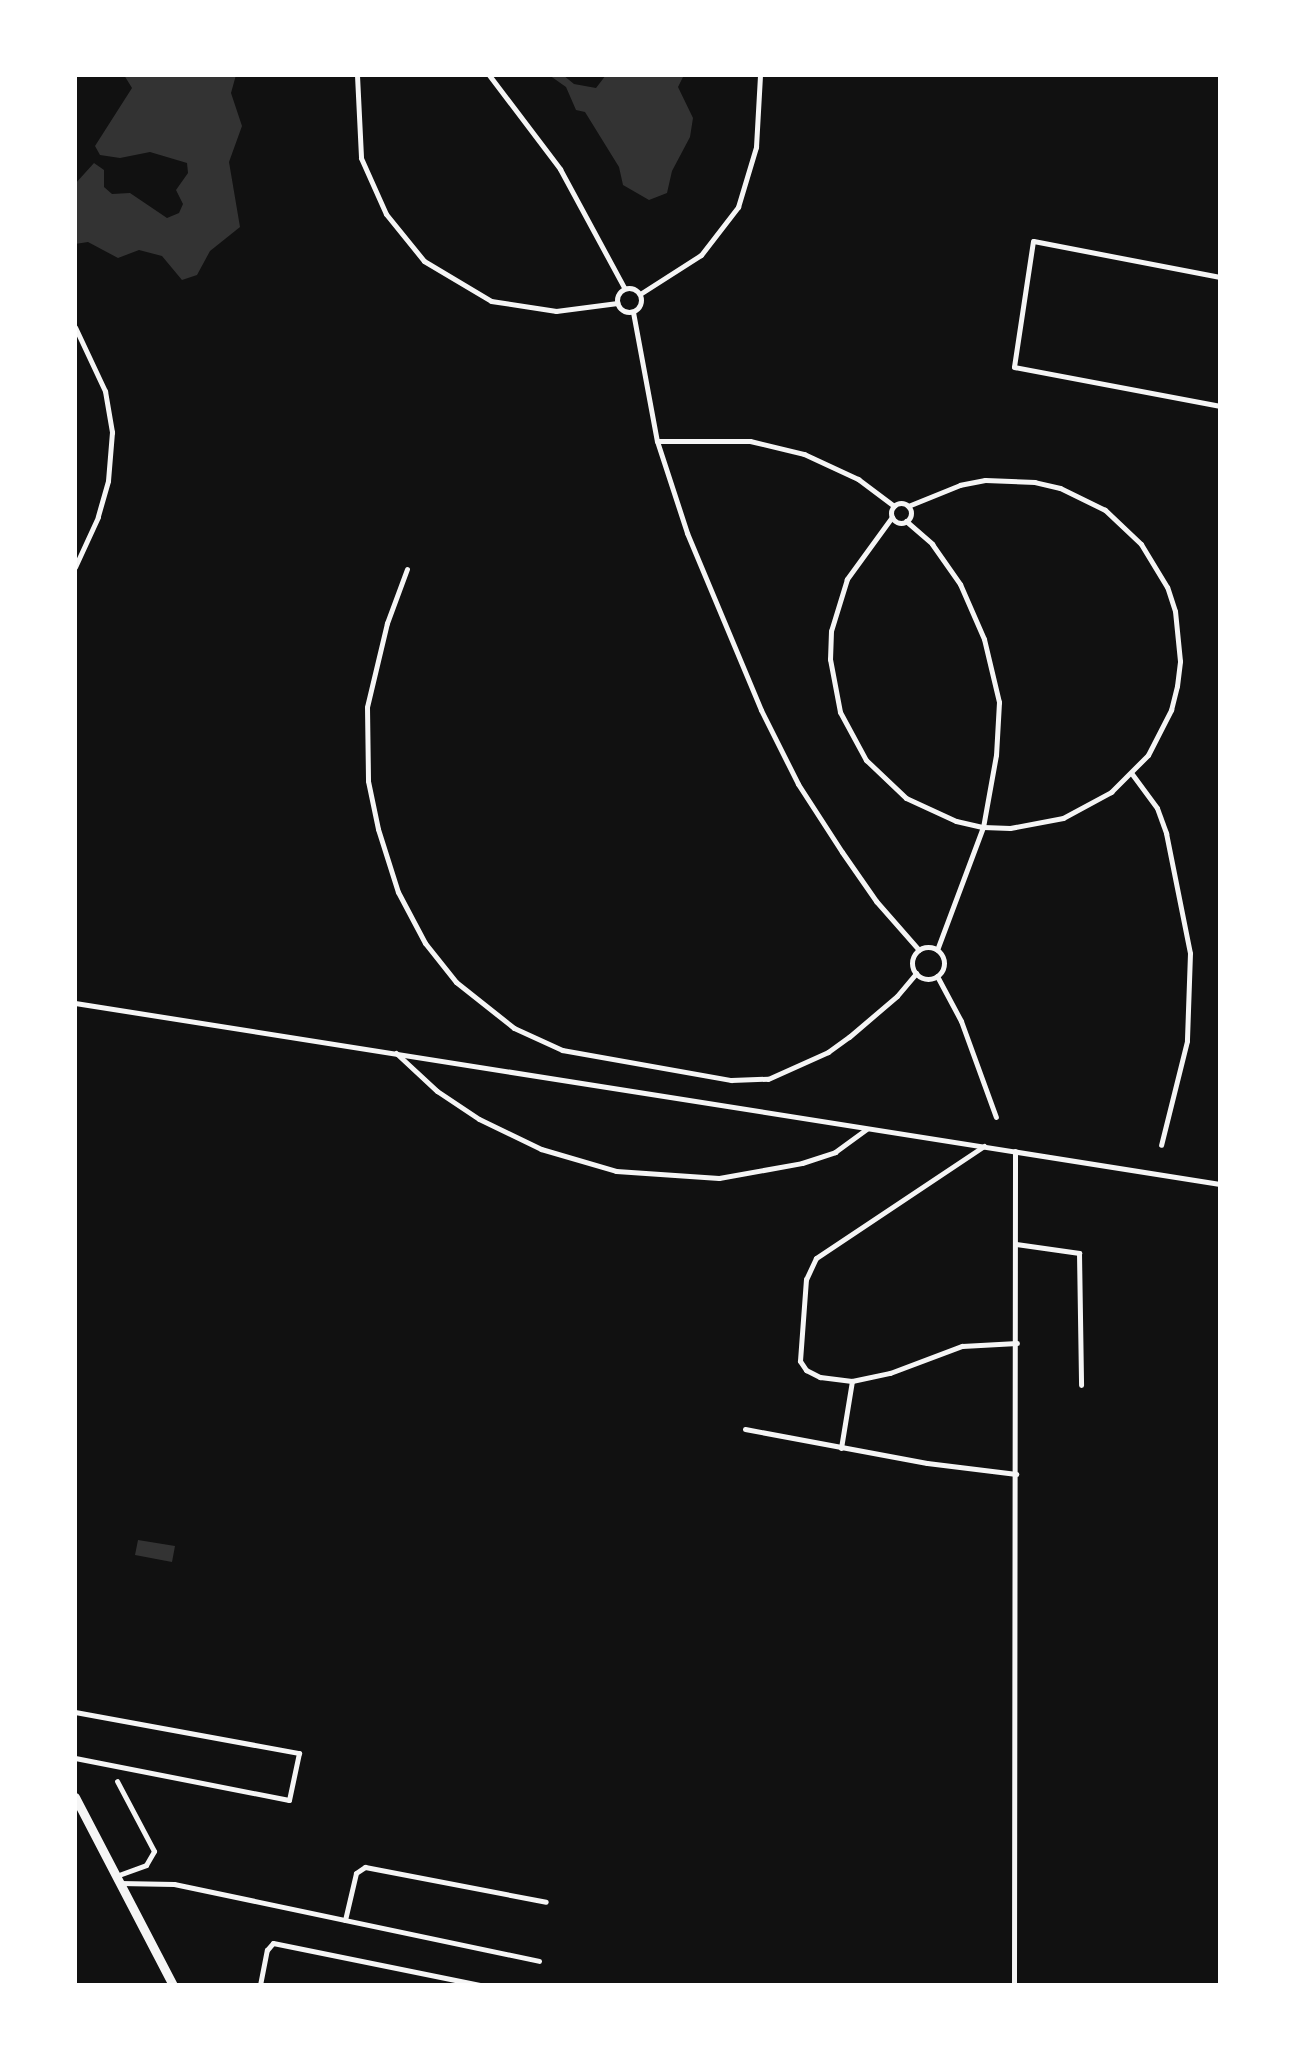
<!DOCTYPE html>
<html>
<head>
<meta charset="utf-8">
<style>
	body { margin:0 }
	#map { position:relative; width:1295px; height:2060px; overflow:hidden; background:#111; font-family:Georgia,serif }
	div>[style] { position:absolute }
	[style*='--x'] { left:calc(var(--x)*1px); top:calc(var(--y)*1px); width:calc(var(--w)*1px); rotate:calc(var(--a)*1deg) }
	.water>* { inset:0; background:#333 }
	.minor>* { height:5px; margin:-2.5px; padding:0 2.5px; transform-origin:2.5px; border-radius:2.5px; background:#f5f5f5 }
	.minor>.ring { margin:-2.5px; padding:0; box-sizing:content-box; background:none; border:5px solid #f5f5f5; border-radius:50% }
	.primary>* { height:9px; margin:-4.5px; padding:0 4.5px; transform-origin:4.5px; border-radius:4.5px; background:#f5f5f5 }
	span { translate:-50% -50%; white-space:nowrap; text-align:center; line-height:1.15; -webkit-text-stroke:7px #fff; paint-order:stroke }
	.frame { position:absolute; inset:0; border:77px solid #fff; pointer-events:none }
</style>
</head>
<body>
<div id="map">
	<div class="water">
		<div style="clip-path:polygon(124px 75px,236px 75px,231px 93px,242px 126px,229px 162px,240px 227px,210px 251px,197px 275px,182px 280px,162px 256px,139px 250px,118px 258px,88px 242px,75px 244px,75px 184px,94px 163px,104px 170px,104px 187px,112px 194px,130px 193px,167px 218px,179px 213px,183px 204px,176px 190px,188px 173px,187px 163px,150px 152px,120px 158px,100px 155px,95px 146px,132px 88px)"></div>
		<div style="clip-path:polygon(549px 75px,563px 75px,574px 84px,596px 88px,606px 75px,684px 75px,678px 87px,693px 118px,690px 137px,672px 171px,667px 193px,649px 200px,623px 185px,619px 167px,585px 112px,576px 110px,566px 87px)"></div>
		<div style="clip-path:polygon(138px 1540px,175px 1546px,172px 1562px,135px 1555px)"></div>
	</div>
	<div class="minor">
		<div style="--x:357;--y:75;--w:83;--a:87.2"></div>
		<div style="--x:361;--y:158;--w:61;--a:65.9"></div>
		<div style="--x:386;--y:214;--w:60;--a:51"></div>
		<div style="--x:424;--y:261;--w:78;--a:30.8"></div>
		<div style="--x:491;--y:301;--w:66;--a:8.7"></div>
		<div style="--x:556;--y:311;--w:62;--a:-7.5"></div>
		<div style="--x:489;--y:75;--w:118;--a:52.9"></div>
		<div style="--x:560;--y:169;--w:136;--a:61.6"></div>
		<div style="--x:1220;--y:277;--w:190;--a:-169.1"></div>
		<div style="--x:1033;--y:241;--w:127;--a:98.6"></div>
		<div style="--x:1014;--y:367;--w:210;--a:10.7"></div>
		<div class="ring" style="left:617px;top:288px;width:19px;height:19px"></div>
		<div style="--x:640;--y:294;--w:72;--a:-32.6"></div>
		<div style="--x:701;--y:255;--w:61;--a:-52.4"></div>
		<div style="--x:738;--y:207;--w:63;--a:-73.3"></div>
		<div style="--x:756;--y:147;--w:72;--a:-86.8"></div>
		<div style="--x:633;--y:312;--w:131;--a:79.5"></div>
		<div style="--x:657;--y:441;--w:97;--a:71.9"></div>
		<div style="--x:687;--y:533;--w:192;--a:67.3"></div>
		<div style="--x:761;--y:710;--w:83;--a:63.4"></div>
		<div style="--x:798;--y:784;--w:81;--a:57.1"></div>
		<div style="--x:842;--y:852;--w:60;--a:55.2"></div>
		<div style="--x:876;--y:901;--w:65;--a:48.7"></div>
		<div style="--x:75;--y:327;--w:71;--a:64.9"></div>
		<div style="--x:105;--y:391;--w:42;--a:80.3"></div>
		<div style="--x:112;--y:432;--w:49;--a:94.7"></div>
		<div style="--x:108;--y:481;--w:37;--a:106"></div>
		<div style="--x:98;--y:517;--w:55;--a:114.7"></div>
		<div style="--x:657;--y:441;--w:93;--a:0"></div>
		<div style="--x:750;--y:441;--w:56;--a:13.5"></div>
		<div style="--x:804;--y:454;--w:60;--a:24.8"></div>
		<div style="--x:858;--y:479;--w:45;--a:36.9"></div>
		<div class="ring" style="left:891px;top:503px;width:15px;height:15px"></div>
		<div style="--x:892;--y:517;--w:77;--a:126"></div>
		<div style="--x:847;--y:579;--w:54;--a:107.1"></div>
		<div style="--x:831;--y:631;--w:28;--a:92"></div>
		<div style="--x:830;--y:659;--w:54;--a:79.3"></div>
		<div style="--x:840;--y:712;--w:55;--a:61.6"></div>
		<div style="--x:866;--y:760;--w:55;--a:43.5"></div>
		<div style="--x:906;--y:798;--w:55;--a:24.7"></div>
		<div style="--x:956;--y:821;--w:28;--a:13"></div>
		<div style="--x:983;--y:827;--w:27;--a:2"></div>
		<div style="--x:1010;--y:828;--w:54;--a:-10.7"></div>
		<div style="--x:1063;--y:818;--w:55;--a:-28.4"></div>
		<div style="--x:1111;--y:792;--w:52;--a:-45"></div>
		<div style="--x:1148;--y:755;--w:51;--a:-62.9"></div>
		<div style="--x:1171;--y:710;--w:25;--a:-76"></div>
		<div style="--x:1177;--y:686;--w:25;--a:-83"></div>
		<div style="--x:1180;--y:661;--w:50;--a:-95.7"></div>
		<div style="--x:1175;--y:611;--w:25;--a:-108"></div>
		<div style="--x:1167;--y:587;--w:50;--a:-121.2"></div>
		<div style="--x:1141;--y:544;--w:50;--a:-136.6"></div>
		<div style="--x:1105;--y:510;--w:50;--a:-153.9"></div>
		<div style="--x:1060;--y:488;--w:26;--a:-167"></div>
		<div style="--x:1035;--y:482;--w:50;--a:-177.7"></div>
		<div style="--x:985;--y:480;--w:25;--a:169"></div>
		<div style="--x:960;--y:485;--w:56;--a:158"></div>
		<div style="--x:906;--y:521;--w:35;--a:41"></div>
		<div style="--x:932;--y:544;--w:49;--a:55"></div>
		<div style="--x:960;--y:584;--w:60;--a:66.4"></div>
		<div style="--x:984;--y:639;--w:65;--a:76.6"></div>
		<div style="--x:999;--y:702;--w:53;--a:93.2"></div>
		<div style="--x:996;--y:755;--w:73;--a:100.2"></div>
		<div style="--x:983;--y:827;--w:131;--a:110.5"></div>
		<div style="--x:407;--y:569;--w:58;--a:110.3"></div>
		<div style="--x:387;--y:623;--w:86;--a:103.4"></div>
		<div style="--x:367;--y:707;--w:74;--a:89.2"></div>
		<div style="--x:368;--y:781;--w:49;--a:78.2"></div>
		<div style="--x:378;--y:829;--w:66;--a:72.4"></div>
		<div style="--x:398;--y:892;--w:58;--a:62.1"></div>
		<div style="--x:425;--y:943;--w:50;--a:51.5"></div>
		<div style="--x:456;--y:982;--w:74;--a:38.4"></div>
		<div style="--x:514;--y:1028;--w:53;--a:24.6"></div>
		<div style="--x:562;--y:1050;--w:172;--a:10.1"></div>
		<div style="--x:731;--y:1080;--w:37;--a:-2"></div>
		<div style="--x:768;--y:1079;--w:66;--a:-24.2"></div>
		<div style="--x:828;--y:1052;--w:26;--a:-36"></div>
		<div style="--x:849;--y:1037;--w:63;--a:-40.5"></div>
		<div style="--x:897;--y:996;--w:30;--a:-50"></div>
		<div style="--x:1132;--y:774;--w:42;--a:53.7"></div>
		<div style="--x:1157;--y:808;--w:27;--a:70"></div>
		<div style="--x:1166;--y:833;--w:122;--a:78.7"></div>
		<div style="--x:1190;--y:953;--w:88;--a:92"></div>
		<div style="--x:1187;--y:1041;--w:107;--a:104"></div>
		<div class="ring" style="left:912px;top:947px;width:27px;height:27px"></div>
		<div style="--x:937;--y:976;--w:51;--a:61.9"></div>
		<div style="--x:961;--y:1021;--w:102;--a:70"></div>
		<div style="--x:75;--y:1003;--w:1159;--a:8.98"></div>
		<div style="--x:396;--y:1053;--w:56;--a:42.8"></div>
		<div style="--x:437;--y:1091;--w:50;--a:33.7"></div>
		<div style="--x:479;--y:1119;--w:69;--a:25.8"></div>
		<div style="--x:541;--y:1149;--w:78;--a:16.3"></div>
		<div style="--x:616;--y:1171;--w:103;--a:3.9"></div>
		<div style="--x:719;--y:1178;--w:84;--a:-10.2"></div>
		<div style="--x:802;--y:1163;--w:35;--a:-18"></div>
		<div style="--x:835;--y:1152;--w:39;--a:-36"></div>
		<div style="--x:984;--y:1146;--w:202;--a:146.3"></div>
		<div style="--x:816;--y:1258;--w:23;--a:115"></div>
		<div style="--x:806;--y:1279;--w:82;--a:94.2"></div>
		<div style="--x:800;--y:1361;--w:11;--a:56"></div>
		<div style="--x:806;--y:1370;--w:16;--a:27"></div>
		<div style="--x:820;--y:1377;--w:32;--a:7"></div>
		<div style="--x:852;--y:1381;--w:39;--a:-12"></div>
		<div style="--x:890;--y:1373;--w:77;--a:-20.6"></div>
		<div style="--x:962;--y:1346;--w:55;--a:-3.1"></div>
		<div style="--x:1016;--y:1244;--w:64;--a:8.1"></div>
		<div style="--x:1079;--y:1253;--w:132;--a:89.1"></div>
		<div style="--x:745;--y:1429;--w:185;--a:10.6"></div>
		<div style="--x:927;--y:1463;--w:90;--a:7"></div>
		<div style="--x:841;--y:1448;--w:68;--a:-80.7"></div>
		<div style="--x:75;--y:1712;--w:228;--a:10.4"></div>
		<div style="--x:299;--y:1753;--w:48;--a:102"></div>
		<div style="--x:289;--y:1800;--w:218;--a:-168.9"></div>
		<div style="--x:116;--y:1876;--w:32;--a:-20"></div>
		<div style="--x:146;--y:1865;--w:16;--a:-60"></div>
		<div style="--x:154;--y:1851;--w:79;--a:-117.9"></div>
		<div style="--x:120;--y:1883;--w:54;--a:1.1"></div>
		<div style="--x:174;--y:1884;--w:373;--a:11.9"></div>
		<div style="--x:345;--y:1920;--w:48;--a:-76.8"></div>
		<div style="--x:356;--y:1873;--w:11;--a:-34"></div>
		<div style="--x:365;--y:1867;--w:184;--a:10.9"></div>
		<div style="--x:260;--y:1985;--w:36;--a:-79"></div>
		<div style="--x:267;--y:1950;--w:9;--a:-49"></div>
		<div style="--x:273;--y:1943;--w:211;--a:11.5"></div>
		<div style="--x:1014;--y:1985;--w:834;--a:-89.93"></div>
	</div>
	<div class="primary">
		<div style="--x:75;--y:1797;--w:212;--a:62.5"></div>
	</div>
	<div class="frame"></div>
</div>
</body>
</html>
